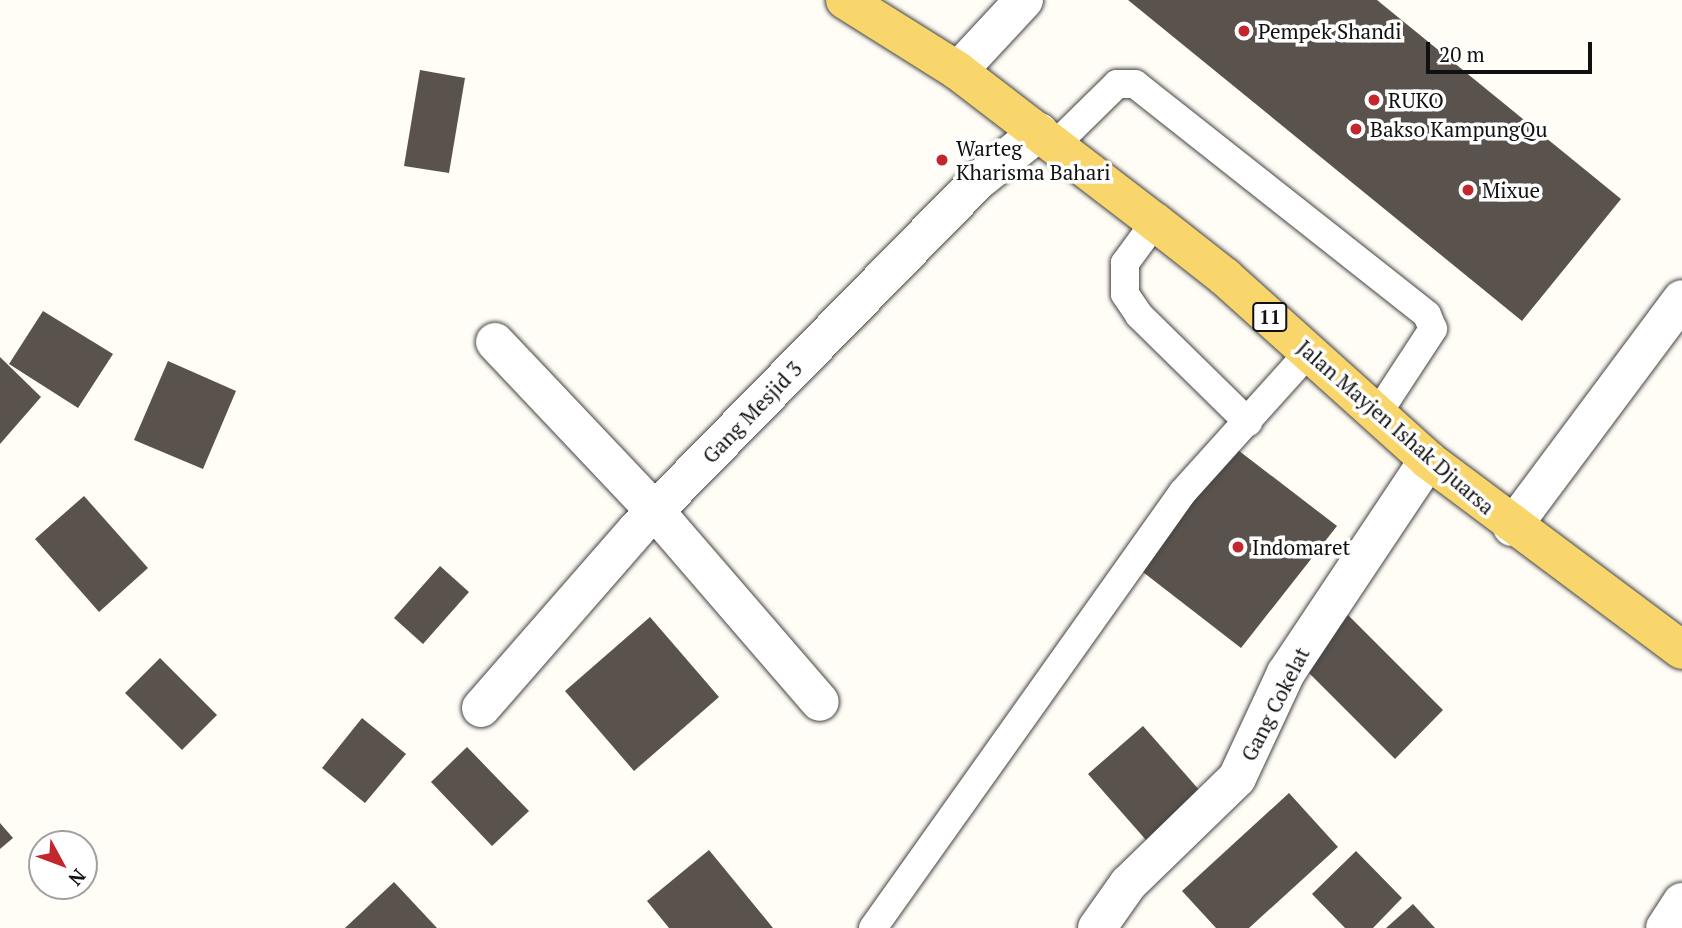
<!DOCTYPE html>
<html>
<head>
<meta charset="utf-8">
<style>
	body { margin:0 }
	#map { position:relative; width:1682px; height:928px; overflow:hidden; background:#fffdf5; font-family:"PT Serif",serif }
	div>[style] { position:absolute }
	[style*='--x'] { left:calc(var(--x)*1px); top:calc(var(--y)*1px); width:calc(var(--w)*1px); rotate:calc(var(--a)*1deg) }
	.building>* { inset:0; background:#5a524d }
	.roads { filter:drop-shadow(0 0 2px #444) drop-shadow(0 0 2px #444) }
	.lane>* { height:28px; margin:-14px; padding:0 14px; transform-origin:14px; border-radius:14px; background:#fff }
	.street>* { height:38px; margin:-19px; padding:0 19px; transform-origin:19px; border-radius:19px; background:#fff }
	.primary>* { height:38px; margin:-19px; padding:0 19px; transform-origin:19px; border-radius:19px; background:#f9d66b }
	.dots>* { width:19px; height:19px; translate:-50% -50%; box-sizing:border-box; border:4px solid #fff; border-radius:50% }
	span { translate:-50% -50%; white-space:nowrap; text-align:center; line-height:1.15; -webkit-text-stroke:7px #fff; paint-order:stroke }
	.shield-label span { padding:2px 5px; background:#fff; border:2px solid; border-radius:5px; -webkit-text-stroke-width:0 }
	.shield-label { font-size:19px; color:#111; font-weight:700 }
	.poi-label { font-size:21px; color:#111 }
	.left { translate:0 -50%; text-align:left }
	.street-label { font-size:21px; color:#111 }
	.north { position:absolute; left:28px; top:830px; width:70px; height:70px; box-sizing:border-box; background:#fff; border:2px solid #a0a0a0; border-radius:50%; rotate:131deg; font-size:19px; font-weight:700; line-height:28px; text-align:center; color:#111 }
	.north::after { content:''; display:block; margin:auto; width:24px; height:32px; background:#c4262e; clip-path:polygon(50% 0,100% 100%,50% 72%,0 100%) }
	.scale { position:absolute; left:1426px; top:42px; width:166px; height:32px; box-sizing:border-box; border:4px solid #111; border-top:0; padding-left:9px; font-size:21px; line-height:24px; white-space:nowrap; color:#111; -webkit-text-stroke:5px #fff; paint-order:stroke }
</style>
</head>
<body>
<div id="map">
	<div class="building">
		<div style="clip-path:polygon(1128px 0,1377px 0,1621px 199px,1522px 321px)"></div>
		<div style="clip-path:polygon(420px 70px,465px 78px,449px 173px,404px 166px)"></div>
		<div style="clip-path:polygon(43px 311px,113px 354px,78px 408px,9px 364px)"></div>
		<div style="clip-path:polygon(0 357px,41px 397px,0 444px)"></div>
		<div style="clip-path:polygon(168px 361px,236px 391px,203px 469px,134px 440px)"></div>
		<div style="clip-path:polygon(1234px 447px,1337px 526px,1241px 648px,1139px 569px)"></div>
		<div style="clip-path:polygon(84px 496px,148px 568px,99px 612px,35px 539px)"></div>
		<div style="clip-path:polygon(440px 566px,469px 592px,423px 644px,394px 618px)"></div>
		<div style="clip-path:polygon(1348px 615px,1443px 710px,1395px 759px,1300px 664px)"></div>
		<div style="clip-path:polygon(650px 617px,719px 697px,634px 771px,565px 691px)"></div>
		<div style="clip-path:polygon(160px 658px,217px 715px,182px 750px,125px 693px)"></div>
		<div style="clip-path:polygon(362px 718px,406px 754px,365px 803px,322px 768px)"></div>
		<div style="clip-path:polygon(1143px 726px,1208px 800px,1153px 848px,1088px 774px)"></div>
		<div style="clip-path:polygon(467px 747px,529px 811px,492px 846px,431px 782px)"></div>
		<div style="clip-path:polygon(1289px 793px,1338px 847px,1249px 928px,1216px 928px,1182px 891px)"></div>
		<div style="clip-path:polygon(0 823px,13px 838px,0 849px)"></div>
		<div style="clip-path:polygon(709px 850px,773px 928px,669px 928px,647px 901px)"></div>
		<div style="clip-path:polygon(1356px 851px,1402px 898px,1373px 928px,1345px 928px,1312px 894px)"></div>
		<div style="clip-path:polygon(394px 882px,437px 928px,345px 928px)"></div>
		<div style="clip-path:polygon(1413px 904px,1435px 928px,1386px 928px)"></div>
	</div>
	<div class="roads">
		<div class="lane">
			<div style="--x:1055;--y:145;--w:87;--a:-44.5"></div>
			<div style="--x:1117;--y:84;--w:18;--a:0"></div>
			<div style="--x:1135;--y:84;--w:372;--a:38.3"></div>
			<div style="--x:1427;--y:315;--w:15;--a:67"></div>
			<div style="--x:1433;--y:329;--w:100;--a:123.2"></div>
			<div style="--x:1155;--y:222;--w:51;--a:126.2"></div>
			<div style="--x:1125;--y:263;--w:31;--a:90"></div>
			<div style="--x:1125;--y:294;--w:25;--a:56"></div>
			<div style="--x:1139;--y:315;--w:153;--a:44.5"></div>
			<div style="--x:873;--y:928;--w:535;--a:-54.59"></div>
			<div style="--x:1183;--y:492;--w:188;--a:-48"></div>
		</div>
		<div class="street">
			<div style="--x:958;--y:71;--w:97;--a:-47.1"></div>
			<div style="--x:495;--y:342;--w:233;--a:46.6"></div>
			<div style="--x:655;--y:511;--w:252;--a:49.2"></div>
			<div style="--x:1512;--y:527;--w:284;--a:-53.3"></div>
			<div style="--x:481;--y:708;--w:237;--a:-48.9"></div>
			<div style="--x:637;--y:529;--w:489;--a:-45.6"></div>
			<div style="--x:979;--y:180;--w:77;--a:-38.7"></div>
			<div style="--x:1097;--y:928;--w:54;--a:-54.8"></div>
			<div style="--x:1128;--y:884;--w:152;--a:-44.2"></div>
			<div style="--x:1237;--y:778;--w:116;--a:-65"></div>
			<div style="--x:1286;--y:673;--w:256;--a:-56.3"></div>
			<div style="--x:1665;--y:928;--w:31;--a:-57"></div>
		</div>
		<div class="primary">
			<div style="--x:845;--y:0;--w:133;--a:32.1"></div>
			<div style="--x:958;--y:71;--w:248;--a:37.5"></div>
			<div style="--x:1155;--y:222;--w:89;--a:38.2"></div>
			<div style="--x:1225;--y:277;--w:273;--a:42"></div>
			<div style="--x:1428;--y:460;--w:317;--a:36.8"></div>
		</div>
	</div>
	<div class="dots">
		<div style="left:1244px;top:31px;background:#c4262e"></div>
		<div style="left:1374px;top:100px;background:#c4262e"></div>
		<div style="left:1356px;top:129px;background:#c4262e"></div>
		<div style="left:942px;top:160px;background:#c4262e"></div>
		<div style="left:1468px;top:190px;background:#c4262e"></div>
		<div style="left:1238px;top:547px;background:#c4262e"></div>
	</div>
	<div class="shield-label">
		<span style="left:1270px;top:317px">11</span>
	</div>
	<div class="poi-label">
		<span class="left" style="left:1258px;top:31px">Pempek Shandi</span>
		<span class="left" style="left:1388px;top:100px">RUKO</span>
		<span class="left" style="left:1370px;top:129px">Bakso KampungQu</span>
		<span class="left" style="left:956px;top:160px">Warteg<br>Kharisma Bahari</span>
		<span class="left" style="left:1482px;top:190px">Mixue</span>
		<span class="left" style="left:1252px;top:547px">Indomaret</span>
	</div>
	<div class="street-label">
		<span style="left:752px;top:412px;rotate:-46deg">Gang Mesjid 3</span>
		<span style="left:1396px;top:427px;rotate:41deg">Jalan Mayjen Ishak Djuarsa</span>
		<span style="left:1275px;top:704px;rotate:-63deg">Gang Cokelat</span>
	</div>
	<div class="north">N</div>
	<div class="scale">20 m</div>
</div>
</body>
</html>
